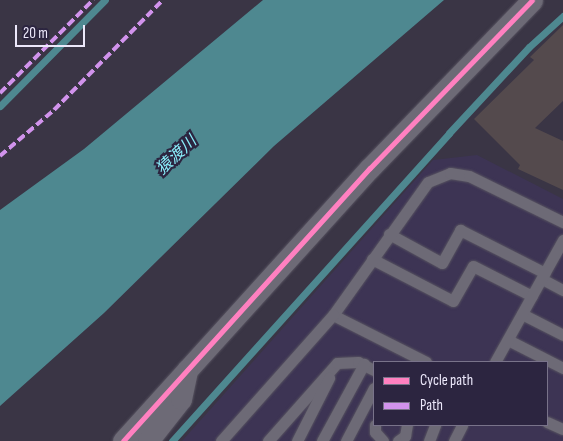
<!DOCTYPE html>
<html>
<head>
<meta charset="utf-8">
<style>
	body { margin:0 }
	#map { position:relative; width:563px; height:441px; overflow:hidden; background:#3a3545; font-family:"Sofia Sans Condensed","Noto Sans JP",sans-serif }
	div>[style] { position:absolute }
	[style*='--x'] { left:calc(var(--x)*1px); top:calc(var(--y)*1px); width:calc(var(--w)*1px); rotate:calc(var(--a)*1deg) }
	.built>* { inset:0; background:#3d3454 }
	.water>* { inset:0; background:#4e8890 }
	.stream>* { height:7px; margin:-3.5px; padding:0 3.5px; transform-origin:3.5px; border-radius:3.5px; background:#4e8890 }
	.building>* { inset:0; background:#544a4d }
	.roads { filter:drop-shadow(0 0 1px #575360) drop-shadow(0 0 1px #575360) }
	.service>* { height:11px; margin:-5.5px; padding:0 5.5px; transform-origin:5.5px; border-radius:5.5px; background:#6d6a76 }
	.minor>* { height:21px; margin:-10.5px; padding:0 10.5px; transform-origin:10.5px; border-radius:10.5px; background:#6d6a76 }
	.quiet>* { height:4px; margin-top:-2px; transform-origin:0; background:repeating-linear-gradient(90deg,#d193ec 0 8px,transparent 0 12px) }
	.cycleway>* { height:5px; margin:-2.5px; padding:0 2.5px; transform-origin:2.5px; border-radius:2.5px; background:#ff80c0 }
	span { translate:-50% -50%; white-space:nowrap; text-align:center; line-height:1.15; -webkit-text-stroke:4.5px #2c2540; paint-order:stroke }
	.water-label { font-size:16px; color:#8bf0fc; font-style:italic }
	.legend { position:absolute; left:373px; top:361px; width:175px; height:65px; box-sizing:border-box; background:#2c2540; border:1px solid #79738a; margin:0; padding:6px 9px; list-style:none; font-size:15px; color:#ece8fa }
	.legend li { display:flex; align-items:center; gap:10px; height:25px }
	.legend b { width:25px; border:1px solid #79738a }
	.scale { position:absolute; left:15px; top:25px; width:70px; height:22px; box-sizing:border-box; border:2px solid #ece8fa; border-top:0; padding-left:6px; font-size:15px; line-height:18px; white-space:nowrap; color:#ece8fa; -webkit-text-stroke:4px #2c2540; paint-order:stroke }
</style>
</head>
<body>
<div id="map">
	<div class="built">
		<div style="clip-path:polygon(evenodd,477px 155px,563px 199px,563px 441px,182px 441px,433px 160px,477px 155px,374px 362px,547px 362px,547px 425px,374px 425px,374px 362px)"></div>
	</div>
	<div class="water">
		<div style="clip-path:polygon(263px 0,444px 0,274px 146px,104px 313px,0 406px,0 210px,84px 149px)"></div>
	</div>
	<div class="stream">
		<div style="--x:0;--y:106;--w:149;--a:-45.3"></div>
		<div style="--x:172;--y:441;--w:414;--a:-48"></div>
		<div style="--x:449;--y:133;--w:117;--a:-47.1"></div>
		<div style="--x:529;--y:47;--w:46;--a:-42.4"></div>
	</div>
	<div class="building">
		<div style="clip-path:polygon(563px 25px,563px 101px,535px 128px,563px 141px,563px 190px,518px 169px,520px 165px,474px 119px,534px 60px,530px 57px)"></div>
	</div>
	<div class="roads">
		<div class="service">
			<div style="--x:389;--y:234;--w:60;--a:28.7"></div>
			<div style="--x:442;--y:263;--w:38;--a:-61"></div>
			<div style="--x:460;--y:230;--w:95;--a:26.8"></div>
			<div style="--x:372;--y:259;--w:91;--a:27.4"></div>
			<div style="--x:453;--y:301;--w:40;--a:-60.3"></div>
			<div style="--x:473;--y:266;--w:66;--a:27"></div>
			<div style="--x:542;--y:279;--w:24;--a:28"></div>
			<div style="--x:522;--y:314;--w:46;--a:27.1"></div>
			<div style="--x:508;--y:340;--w:62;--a:27"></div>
			<div style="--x:426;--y:362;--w:104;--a:-153.2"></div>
			<div style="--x:333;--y:315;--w:163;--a:-54.5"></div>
			<div style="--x:428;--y:182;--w:24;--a:-22"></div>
			<div style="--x:450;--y:173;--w:19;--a:9"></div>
			<div style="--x:469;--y:176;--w:105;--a:26.1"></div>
			<div style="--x:495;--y:362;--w:140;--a:-60.9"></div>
			<div style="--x:547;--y:422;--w:17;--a:24"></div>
			<div style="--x:375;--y:425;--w:7;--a:90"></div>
			<div style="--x:375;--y:432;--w:12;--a:48"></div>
			<div style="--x:221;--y:441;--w:169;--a:-48.4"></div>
			<div style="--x:268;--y:441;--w:104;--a:-48.5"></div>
			<div style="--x:337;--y:363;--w:21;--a:-3"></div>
			<div style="--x:358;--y:362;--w:18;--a:27"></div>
			<div style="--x:297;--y:441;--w:71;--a:-63.1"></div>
			<div style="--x:322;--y:441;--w:88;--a:-61.4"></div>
			<div style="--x:346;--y:441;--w:60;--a:-62.2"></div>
			<div style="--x:398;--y:441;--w:9;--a:-36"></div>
			<div style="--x:405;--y:436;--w:11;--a:-80"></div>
			<div style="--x:429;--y:441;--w:17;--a:-69"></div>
			<div style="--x:454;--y:441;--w:18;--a:-63"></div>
		</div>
		<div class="minor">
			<div style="--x:123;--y:441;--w:368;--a:-47.9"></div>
			<div style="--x:370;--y:168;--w:233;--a:-46"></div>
			<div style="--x:148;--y:441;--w:53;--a:-51.8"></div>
			<div style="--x:181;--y:399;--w:30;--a:-78"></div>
		</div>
	</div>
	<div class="quiet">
		<div style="--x:0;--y:93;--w:132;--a:-45"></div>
		<div style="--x:0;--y:156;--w:71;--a:-40.4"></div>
		<div style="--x:54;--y:110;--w:155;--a:-45.3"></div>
	</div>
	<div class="cycleway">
		<div style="--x:123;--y:441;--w:368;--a:-47.9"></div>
		<div style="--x:370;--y:168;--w:233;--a:-46"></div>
	</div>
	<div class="water-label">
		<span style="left:177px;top:156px;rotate:-43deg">猿渡川</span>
	</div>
	<ul class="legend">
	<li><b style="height:6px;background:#ff80c0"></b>Cycle path</li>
	<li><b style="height:6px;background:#d193ec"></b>Path</li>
	</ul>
	<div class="scale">20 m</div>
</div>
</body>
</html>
